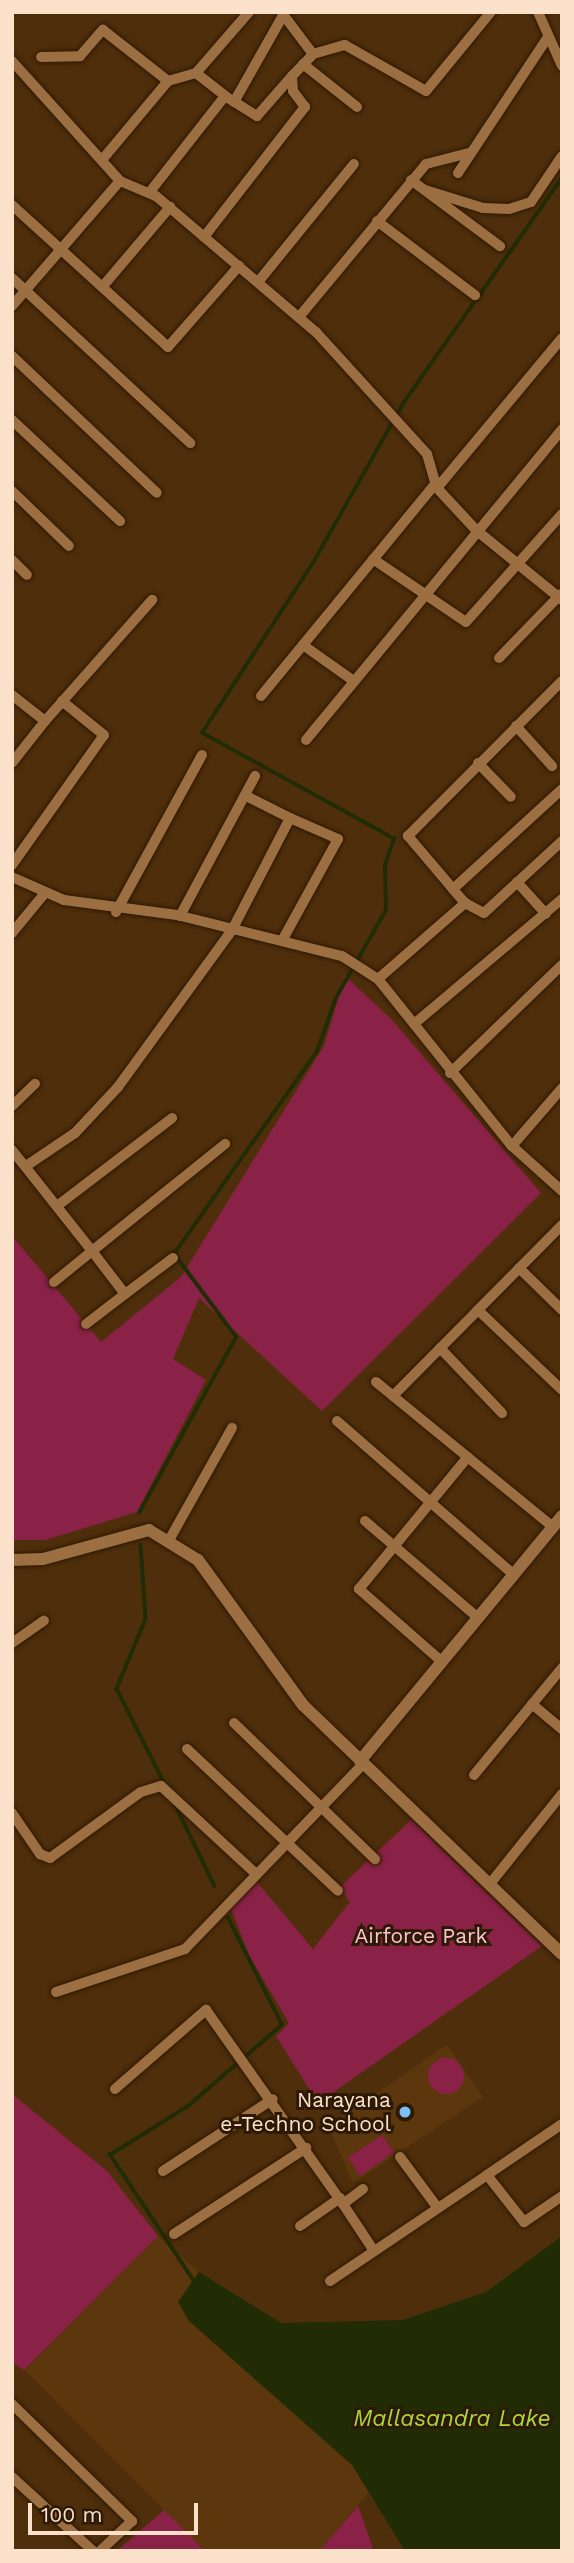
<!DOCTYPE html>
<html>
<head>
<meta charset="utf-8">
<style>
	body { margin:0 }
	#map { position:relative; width:574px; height:2563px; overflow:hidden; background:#4f2f0b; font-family:"Work Sans",sans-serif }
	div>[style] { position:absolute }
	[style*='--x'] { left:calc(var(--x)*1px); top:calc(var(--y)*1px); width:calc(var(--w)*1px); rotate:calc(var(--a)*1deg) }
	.built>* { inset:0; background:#5c370e }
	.green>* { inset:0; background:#892246 }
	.round { border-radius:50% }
	.water>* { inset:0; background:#212c05 }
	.stream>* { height:3.5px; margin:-1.75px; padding:0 1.75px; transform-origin:1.75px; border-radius:1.75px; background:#212c05 }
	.roads { filter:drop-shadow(0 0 2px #2f1902) drop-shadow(0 0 2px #2f1902) }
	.minor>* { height:10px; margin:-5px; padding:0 5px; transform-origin:5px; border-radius:5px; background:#9c6f42 }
	.tertiary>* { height:12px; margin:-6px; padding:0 6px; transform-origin:6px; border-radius:6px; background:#9c6f42 }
	.dots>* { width:19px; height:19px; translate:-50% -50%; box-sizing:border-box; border:4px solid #2c1a07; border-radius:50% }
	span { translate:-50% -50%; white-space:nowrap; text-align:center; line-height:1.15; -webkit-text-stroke:6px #2c1a07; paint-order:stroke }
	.park-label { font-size:21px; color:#fec0cd }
	.poi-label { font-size:21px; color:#fbe1ca }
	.right { translate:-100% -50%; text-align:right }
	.water-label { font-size:23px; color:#abd73a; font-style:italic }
	.frame { position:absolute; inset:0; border:14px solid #fbe1ca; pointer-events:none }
	.scale { position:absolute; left:28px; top:2503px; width:170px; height:32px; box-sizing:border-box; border:4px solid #fbe1ca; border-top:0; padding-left:9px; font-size:21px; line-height:24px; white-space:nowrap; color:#fbe1ca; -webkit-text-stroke:5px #2c1a07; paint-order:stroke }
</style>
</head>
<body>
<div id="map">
	<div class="built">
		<div style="clip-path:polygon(447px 2045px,483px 2097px,353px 2183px,328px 2126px)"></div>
		<div style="clip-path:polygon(158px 2236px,199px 2272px,178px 2302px,352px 2465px,369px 2492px,319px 2551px,205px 2551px,25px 2370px)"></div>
	</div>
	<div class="green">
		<div style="clip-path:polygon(345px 976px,392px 1020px,541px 1193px,322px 1411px,199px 1298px,173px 1359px,206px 1380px,137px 1512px,45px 1540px,12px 1540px,12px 1236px,101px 1342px,181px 1277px,324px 1046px)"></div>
		<div style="clip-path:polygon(411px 1820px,542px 1946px,318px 2103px,276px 2036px,289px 2023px,250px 1957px,230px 1906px,256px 1881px,313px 1949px,350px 1902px,340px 1887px)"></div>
		<div class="round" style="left:428px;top:2058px;width:36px;height:36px"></div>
		<div style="clip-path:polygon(12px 2094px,107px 2171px,158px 2236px,24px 2370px,12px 2362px)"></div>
		<div style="clip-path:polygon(382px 2135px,394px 2152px,360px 2176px,348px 2158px)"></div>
		<div style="clip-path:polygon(358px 2506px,374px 2551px,319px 2551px)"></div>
		<div style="clip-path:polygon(164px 2510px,205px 2551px,117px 2551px)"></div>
	</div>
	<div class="water">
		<div style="clip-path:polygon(562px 2236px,562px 2551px,405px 2551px,352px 2465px,189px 2321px,178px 2302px,199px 2272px,281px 2323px,403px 2320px,486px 2292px)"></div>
	</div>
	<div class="stream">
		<div style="--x:139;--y:1513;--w:201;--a:-61.1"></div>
		<div style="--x:236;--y:1337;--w:104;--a:-126.8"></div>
		<div style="--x:174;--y:1254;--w:248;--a:-54.8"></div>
		<div style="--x:317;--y:1051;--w:56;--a:-70.3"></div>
		<div style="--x:336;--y:998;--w:101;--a:-60.4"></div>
		<div style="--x:386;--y:910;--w:45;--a:-91.3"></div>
		<div style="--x:385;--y:865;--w:28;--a:-71"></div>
		<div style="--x:394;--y:839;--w:219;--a:-151.1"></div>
		<div style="--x:202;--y:733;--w:203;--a:-56.9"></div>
		<div style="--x:313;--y:563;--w:185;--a:-60.5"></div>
		<div style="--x:404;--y:402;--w:274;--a:-54.8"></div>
		<div style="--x:141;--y:1545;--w:74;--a:86.1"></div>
		<div style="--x:146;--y:1619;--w:76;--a:112.5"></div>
		<div style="--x:117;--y:1689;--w:106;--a:63.2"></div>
		<div style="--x:175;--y:1804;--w:91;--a:64"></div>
		<div style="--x:195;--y:2283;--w:154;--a:-123.6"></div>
		<div style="--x:110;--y:2155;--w:92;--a:-32.1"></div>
		<div style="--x:188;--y:2106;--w:124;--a:-40.8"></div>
		<div style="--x:282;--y:2025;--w:120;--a:-116.8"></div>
	</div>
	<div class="roads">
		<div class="minor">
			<div style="--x:538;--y:12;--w:59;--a:66"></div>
			<div style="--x:282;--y:13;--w:51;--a:52.9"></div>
			<div style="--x:41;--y:57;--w:39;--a:-1"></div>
			<div style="--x:80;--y:56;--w:35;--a:-49"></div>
			<div style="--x:103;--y:30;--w:83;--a:38.1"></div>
			<div style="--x:168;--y:81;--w:103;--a:129.9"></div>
			<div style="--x:12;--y:61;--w:161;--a:48"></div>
			<div style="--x:120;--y:181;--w:39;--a:23"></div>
			<div style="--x:156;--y:196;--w:210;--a:40.4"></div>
			<div style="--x:316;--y:332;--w:165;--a:47.7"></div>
			<div style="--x:427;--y:454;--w:35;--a:74"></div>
			<div style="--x:437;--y:488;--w:57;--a:47.1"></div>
			<div style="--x:476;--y:530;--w:111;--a:39.1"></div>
			<div style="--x:303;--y:64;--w:69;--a:38.5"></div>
			<div style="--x:196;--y:73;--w:81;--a:-49"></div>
			<div style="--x:168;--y:81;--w:29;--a:-16"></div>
			<div style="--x:196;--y:73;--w:37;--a:38"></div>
			<div style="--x:234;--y:102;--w:98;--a:-60.5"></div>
			<div style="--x:458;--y:173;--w:163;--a:-56.5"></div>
			<div style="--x:411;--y:180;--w:111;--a:36.6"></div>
			<div style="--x:425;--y:190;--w:61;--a:17.2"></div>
			<div style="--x:483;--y:208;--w:26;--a:2"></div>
			<div style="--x:509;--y:209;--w:23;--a:-18"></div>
			<div style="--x:531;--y:202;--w:55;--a:-56"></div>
			<div style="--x:149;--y:193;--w:123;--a:-51.9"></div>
			<div style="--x:225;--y:96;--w:38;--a:32"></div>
			<div style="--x:257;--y:116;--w:53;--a:-48.8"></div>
			<div style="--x:12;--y:205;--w:211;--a:42.3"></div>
			<div style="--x:168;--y:347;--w:108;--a:-48.8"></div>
			<div style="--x:377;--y:221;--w:123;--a:37.1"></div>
			<div style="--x:204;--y:237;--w:165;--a:-52.2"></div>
			<div style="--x:305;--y:107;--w:20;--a:-127"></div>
			<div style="--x:293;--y:91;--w:15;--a:-94"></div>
			<div style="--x:292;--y:76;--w:30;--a:-46"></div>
			<div style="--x:313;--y:54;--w:33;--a:-16"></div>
			<div style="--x:345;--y:45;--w:93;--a:29.6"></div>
			<div style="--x:426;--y:91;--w:102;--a:-50.6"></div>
			<div style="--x:12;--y:278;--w:243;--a:42.8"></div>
			<div style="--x:258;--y:282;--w:152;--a:-50.9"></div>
			<div style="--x:103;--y:286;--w:104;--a:-49.7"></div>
			<div style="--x:12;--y:306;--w:165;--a:-49.2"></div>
			<div style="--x:299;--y:317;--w:199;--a:-50.3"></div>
			<div style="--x:426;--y:164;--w:44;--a:-14.3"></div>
			<div style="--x:12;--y:356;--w:199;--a:43.4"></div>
			<div style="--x:12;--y:420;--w:148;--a:43.1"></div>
			<div style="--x:437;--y:488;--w:195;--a:-50.2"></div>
			<div style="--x:12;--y:491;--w:79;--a:44"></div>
			<div style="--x:373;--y:559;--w:112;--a:34.1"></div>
			<div style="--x:466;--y:622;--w:144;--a:-48.4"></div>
			<div style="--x:12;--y:560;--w:21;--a:45"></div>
			<div style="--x:303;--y:645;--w:59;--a:35.3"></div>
			<div style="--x:499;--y:658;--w:89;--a:-45.9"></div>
			<div style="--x:12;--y:695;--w:42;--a:38.2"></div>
			<div style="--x:45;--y:721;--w:53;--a:128.2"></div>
			<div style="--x:261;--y:696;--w:276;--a:-50.6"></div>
			<div style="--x:45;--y:721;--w:162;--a:-48.5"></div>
			<div style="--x:516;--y:726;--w:54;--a:48"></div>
			<div style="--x:306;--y:740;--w:403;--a:-50.5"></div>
			<div style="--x:478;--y:763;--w:47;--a:45.9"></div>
			<div style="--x:12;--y:865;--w:159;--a:-54.7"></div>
			<div style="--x:104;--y:735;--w:54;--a:-141"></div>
			<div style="--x:12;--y:877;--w:57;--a:23.9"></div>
			<div style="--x:64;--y:900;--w:114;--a:7.6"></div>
			<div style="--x:177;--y:915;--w:170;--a:14"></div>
			<div style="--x:342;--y:956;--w:43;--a:32.6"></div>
			<div style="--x:378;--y:979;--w:214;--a:51.3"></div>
			<div style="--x:512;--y:1146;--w:67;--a:42"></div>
			<div style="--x:517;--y:882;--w:43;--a:47.8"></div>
			<div style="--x:453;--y:889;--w:70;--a:-130.3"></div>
			<div style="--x:408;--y:836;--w:218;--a:-45.2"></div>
			<div style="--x:465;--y:903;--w:21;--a:28"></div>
			<div style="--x:484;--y:913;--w:106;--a:-42.7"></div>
			<div style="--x:116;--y:912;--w:179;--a:-61.3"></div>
			<div style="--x:180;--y:916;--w:159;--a:-61.8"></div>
			<div style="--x:12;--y:933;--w:52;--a:-50.5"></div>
			<div style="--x:283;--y:939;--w:114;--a:-61.2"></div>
			<div style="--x:338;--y:839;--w:52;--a:-156.4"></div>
			<div style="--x:378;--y:979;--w:116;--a:-41.1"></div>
			<div style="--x:465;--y:903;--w:18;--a:-131"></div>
			<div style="--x:453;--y:889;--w:148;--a:-42.5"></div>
			<div style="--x:414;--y:1024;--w:194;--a:-40.2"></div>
			<div style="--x:450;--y:1073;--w:156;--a:-44"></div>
			<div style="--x:12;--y:1106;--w:32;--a:-44"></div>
			<div style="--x:512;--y:1146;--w:77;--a:-49.2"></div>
			<div style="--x:12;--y:1150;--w:129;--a:51.6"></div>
			<div style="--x:92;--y:1251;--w:171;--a:-38.8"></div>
			<div style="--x:26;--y:1166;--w:59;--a:-34"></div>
			<div style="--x:75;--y:1133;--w:63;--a:-46.9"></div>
			<div style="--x:118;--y:1087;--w:194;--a:-54"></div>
			<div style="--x:232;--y:930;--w:126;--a:-62.6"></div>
			<div style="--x:290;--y:818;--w:49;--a:-153.4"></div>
			<div style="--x:57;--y:1206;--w:145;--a:-37.4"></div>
			<div style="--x:562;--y:1225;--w:120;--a:134.7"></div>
			<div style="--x:478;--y:1310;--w:116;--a:43.6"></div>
			<div style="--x:519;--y:1268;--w:60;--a:44.3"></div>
			<div style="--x:54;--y:1282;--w:49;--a:-39.2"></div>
			<div style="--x:92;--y:1251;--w:54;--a:52.5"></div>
			<div style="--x:125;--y:1294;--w:49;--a:142.4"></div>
			<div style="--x:125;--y:1294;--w:60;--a:-36.9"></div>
			<div style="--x:478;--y:1310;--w:121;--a:134.7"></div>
			<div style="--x:393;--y:1396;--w:207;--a:39.3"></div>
			<div style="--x:440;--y:1348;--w:90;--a:46.4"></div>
			<div style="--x:376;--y:1382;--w:22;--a:39"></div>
			<div style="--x:337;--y:1421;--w:233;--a:41"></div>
			<div style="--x:365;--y:1521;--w:148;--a:40.6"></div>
			<div style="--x:168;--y:1542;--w:131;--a:-60.7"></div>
			<div style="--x:12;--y:1643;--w:39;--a:-35"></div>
			<div style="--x:440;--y:1660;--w:108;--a:-138.8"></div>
			<div style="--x:359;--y:1589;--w:171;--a:-50.5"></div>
			<div style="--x:532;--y:1704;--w:39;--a:40"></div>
			<div style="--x:234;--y:1723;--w:196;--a:44"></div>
			<div style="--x:187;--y:1749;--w:207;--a:43.2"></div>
			<div style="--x:474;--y:1775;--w:139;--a:-50.6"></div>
			<div style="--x:12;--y:1813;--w:50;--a:55.7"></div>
			<div style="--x:40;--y:1854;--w:11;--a:22"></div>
			<div style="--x:50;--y:1858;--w:112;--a:-36"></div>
			<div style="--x:141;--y:1792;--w:21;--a:-17"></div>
			<div style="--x:161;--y:1786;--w:127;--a:42.8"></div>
			<div style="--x:489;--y:1885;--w:117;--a:-51.3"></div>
			<div style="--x:56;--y:1992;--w:136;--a:-18.4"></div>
			<div style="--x:185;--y:1949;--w:257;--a:-46.1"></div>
			<div style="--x:115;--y:2089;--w:121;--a:-41"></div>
			<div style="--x:206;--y:2010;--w:237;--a:54.8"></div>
			<div style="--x:343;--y:2204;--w:25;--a:-37"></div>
			<div style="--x:562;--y:2124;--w:91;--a:145.8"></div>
			<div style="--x:487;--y:2175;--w:60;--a:51.8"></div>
			<div style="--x:524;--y:2222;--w:46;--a:-34.4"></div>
			<div style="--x:400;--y:2157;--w:62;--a:53.5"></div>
			<div style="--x:163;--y:2171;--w:131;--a:-33.2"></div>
			<div style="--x:343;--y:2204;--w:56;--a:56.6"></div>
			<div style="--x:300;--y:2226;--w:49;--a:-35"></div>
			<div style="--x:174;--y:2234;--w:158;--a:-33.1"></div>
			<div style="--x:330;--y:2281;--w:189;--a:-34"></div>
			<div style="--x:12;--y:2404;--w:168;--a:44.3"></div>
			<div style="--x:132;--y:2521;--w:44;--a:136.8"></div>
			<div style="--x:12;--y:2477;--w:110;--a:42.4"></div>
		</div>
		<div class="tertiary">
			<div style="--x:12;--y:1560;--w:31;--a:-2"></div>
			<div style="--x:43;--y:1559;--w:110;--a:-15.3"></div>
			<div style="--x:149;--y:1530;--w:57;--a:31.5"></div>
			<div style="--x:198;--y:1560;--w:179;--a:54.1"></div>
			<div style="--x:303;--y:1705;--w:359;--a:43.9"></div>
			<div style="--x:360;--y:1761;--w:318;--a:-50.5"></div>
		</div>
	</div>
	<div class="dots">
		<div style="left:405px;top:2112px;background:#79bff8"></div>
	</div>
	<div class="park-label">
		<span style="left:421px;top:1936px">Airforce Park</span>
	</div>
	<div class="poi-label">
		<span class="right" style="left:391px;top:2112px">Narayana<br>e-Techno School</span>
	</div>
	<div class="water-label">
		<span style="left:452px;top:2419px">Mallasandra Lake</span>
	</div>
	<div class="frame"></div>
	<div class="scale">100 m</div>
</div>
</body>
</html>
